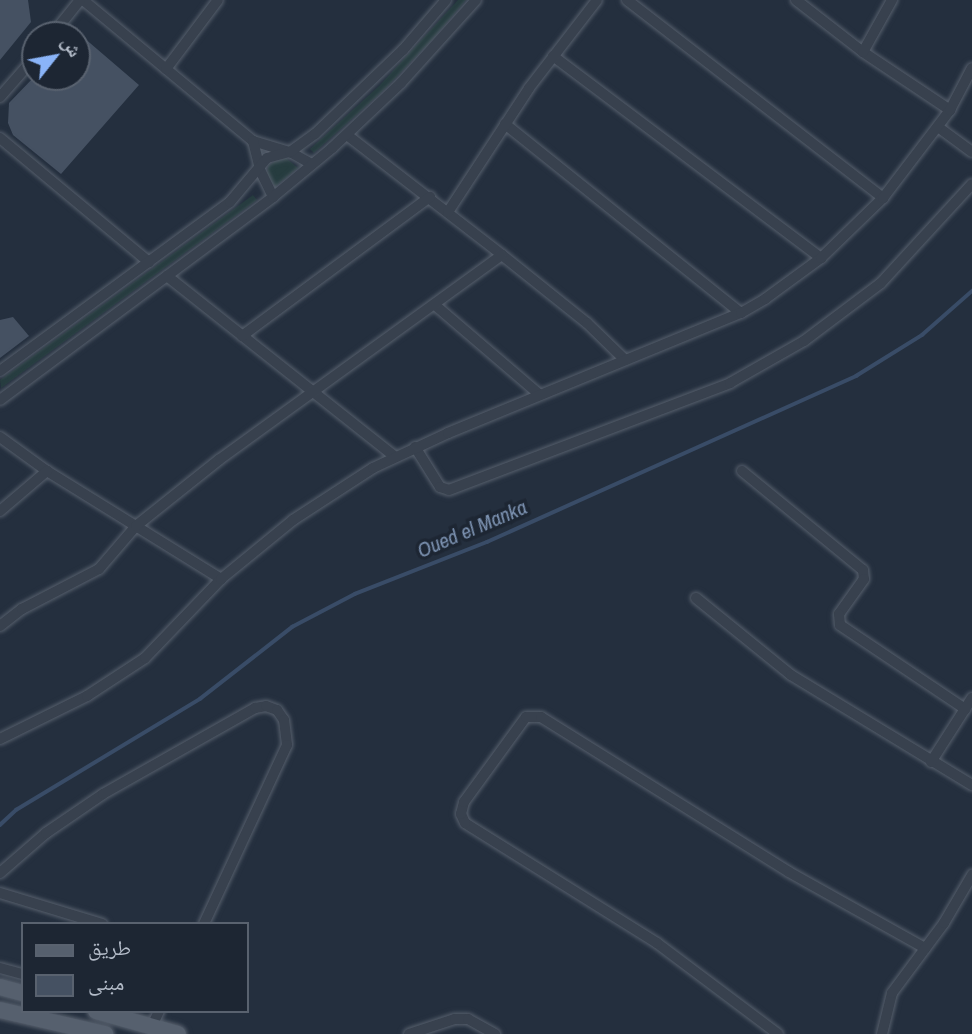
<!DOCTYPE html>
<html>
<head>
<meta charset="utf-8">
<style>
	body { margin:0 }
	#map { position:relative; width:972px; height:1034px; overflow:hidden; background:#242f3e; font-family:"Archivo Narrow","Noto Naskh Arabic",sans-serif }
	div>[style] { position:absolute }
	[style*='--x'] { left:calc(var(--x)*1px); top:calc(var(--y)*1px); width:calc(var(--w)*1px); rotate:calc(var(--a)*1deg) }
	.green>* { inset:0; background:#263c3f }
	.stream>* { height:3.5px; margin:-1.75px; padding:0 1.75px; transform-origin:1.75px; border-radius:1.75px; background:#394c67 }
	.building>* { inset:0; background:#455162 }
	.roads { filter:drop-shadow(0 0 2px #565f6c) drop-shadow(0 0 2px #565f6c) }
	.minor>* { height:10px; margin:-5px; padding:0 5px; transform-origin:5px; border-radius:5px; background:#38414e }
	.primary>* { height:16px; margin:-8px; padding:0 8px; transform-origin:8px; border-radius:8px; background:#56606e }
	span { translate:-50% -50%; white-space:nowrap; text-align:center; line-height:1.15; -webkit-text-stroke:7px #1d2633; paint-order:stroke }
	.water-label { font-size:21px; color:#7c92b1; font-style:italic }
	.legend { position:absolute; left:21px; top:922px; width:228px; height:91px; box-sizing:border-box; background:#1d2633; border:2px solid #59626f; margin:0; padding:9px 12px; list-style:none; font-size:21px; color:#b4bcc9 }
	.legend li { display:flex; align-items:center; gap:14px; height:35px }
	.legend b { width:35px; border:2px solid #59626f }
	.north { position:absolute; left:21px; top:21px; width:70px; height:70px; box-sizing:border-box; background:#1d2633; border:2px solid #59626f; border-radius:50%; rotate:59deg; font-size:19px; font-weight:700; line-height:28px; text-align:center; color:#b4bcc9 }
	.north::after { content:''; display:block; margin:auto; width:24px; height:32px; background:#8ab4f8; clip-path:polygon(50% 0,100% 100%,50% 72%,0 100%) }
</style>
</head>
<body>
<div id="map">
	<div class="green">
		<div style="clip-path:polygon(458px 0,466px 0,432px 40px,383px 91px,314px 153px,310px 149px,379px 86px)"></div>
		<div style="clip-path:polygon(279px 158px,286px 158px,298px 168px,275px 187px,267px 174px,268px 166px)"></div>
		<div style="clip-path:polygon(253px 195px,257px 200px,1px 388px,0 380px)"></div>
	</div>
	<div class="stream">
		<div style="--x:0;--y:825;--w:22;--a:-43"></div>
		<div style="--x:16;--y:810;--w:215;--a:-31.1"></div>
		<div style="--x:200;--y:699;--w:117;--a:-38"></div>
		<div style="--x:292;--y:627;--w:71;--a:-27.6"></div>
		<div style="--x:355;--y:594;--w:142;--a:-21.5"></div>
		<div style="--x:487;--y:542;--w:405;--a:-24.2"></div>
		<div style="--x:856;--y:376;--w:78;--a:-31.8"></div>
		<div style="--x:922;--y:335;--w:67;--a:-41.3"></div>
	</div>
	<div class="building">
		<div style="clip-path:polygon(0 0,28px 0,31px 22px,0 60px)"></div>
		<div style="clip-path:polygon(76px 31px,139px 85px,61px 174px,13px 135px,8px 123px,9px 103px,34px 77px,77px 77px,77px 35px,72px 35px)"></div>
		<div style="clip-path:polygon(13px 317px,29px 336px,0 358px,0 320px)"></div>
	</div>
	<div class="roads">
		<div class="minor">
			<div style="--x:83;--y:0;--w:221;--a:39.7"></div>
			<div style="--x:253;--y:141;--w:39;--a:17"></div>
			<div style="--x:290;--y:152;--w:25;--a:29"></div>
			<div style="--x:627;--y:0;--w:324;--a:37.7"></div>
			<div style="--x:796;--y:0;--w:85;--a:37.8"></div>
			<div style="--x:863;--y:52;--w:105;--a:33.7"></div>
			<div style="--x:52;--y:35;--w:45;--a:-51.3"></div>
			<div style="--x:863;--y:52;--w:60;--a:-60.9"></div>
			<div style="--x:553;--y:56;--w:336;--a:37"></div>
			<div style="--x:166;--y:69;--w:86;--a:-53"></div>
			<div style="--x:0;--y:97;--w:53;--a:-48.8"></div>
			<div style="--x:505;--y:124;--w:302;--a:38.7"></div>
			<div style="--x:938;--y:127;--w:42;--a:36.3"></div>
			<div style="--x:347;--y:135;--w:196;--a:37.7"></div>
			<div style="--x:502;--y:255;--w:109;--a:38.7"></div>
			<div style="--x:587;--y:323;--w:53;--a:44.2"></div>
			<div style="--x:0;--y:138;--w:194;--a:39.8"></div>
			<div style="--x:253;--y:141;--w:30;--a:76"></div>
			<div style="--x:260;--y:170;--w:30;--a:64"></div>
			<div style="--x:448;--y:212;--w:148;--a:-56.8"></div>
			<div style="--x:529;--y:88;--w:111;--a:-52.3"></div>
			<div style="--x:167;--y:276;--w:291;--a:38.4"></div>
			<div style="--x:435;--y:305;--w:138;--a:40.6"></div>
			<div style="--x:242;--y:336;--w:234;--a:-36.5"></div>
			<div style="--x:0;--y:371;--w:285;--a:-36.3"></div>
			<div style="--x:230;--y:202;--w:57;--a:-49.9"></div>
			<div style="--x:267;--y:158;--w:24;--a:-15"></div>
			<div style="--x:290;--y:152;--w:31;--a:-36"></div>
			<div style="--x:315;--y:134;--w:122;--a:-43.7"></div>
			<div style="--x:403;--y:50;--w:66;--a:-49.3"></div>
			<div style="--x:0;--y:400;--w:340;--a:-36.6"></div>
			<div style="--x:273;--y:197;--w:77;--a:-39.7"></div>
			<div style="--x:332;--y:148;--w:95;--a:-43.3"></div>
			<div style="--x:401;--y:83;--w:112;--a:-47.9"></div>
			<div style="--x:0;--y:437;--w:58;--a:35.9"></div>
			<div style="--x:47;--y:471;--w:205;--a:31.8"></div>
			<div style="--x:415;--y:447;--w:47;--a:58"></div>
			<div style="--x:440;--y:487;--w:9;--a:18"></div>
			<div style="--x:449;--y:490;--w:301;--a:-20.8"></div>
			<div style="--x:730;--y:383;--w:85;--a:-29.6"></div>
			<div style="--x:804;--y:341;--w:96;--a:-37"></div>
			<div style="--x:881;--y:283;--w:134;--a:-47.4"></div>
			<div style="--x:742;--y:471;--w:156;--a:39.3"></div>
			<div style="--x:863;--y:570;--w:9;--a:84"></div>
			<div style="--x:864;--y:579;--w:43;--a:125.5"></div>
			<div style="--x:839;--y:614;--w:11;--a:85"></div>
			<div style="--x:840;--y:625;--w:151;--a:33.9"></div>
			<div style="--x:0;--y:511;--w:62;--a:-40.4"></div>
			<div style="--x:696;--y:598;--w:122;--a:39"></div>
			<div style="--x:791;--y:675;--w:212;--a:31.3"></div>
			<div style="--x:0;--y:626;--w:28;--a:-38"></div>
			<div style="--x:22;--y:609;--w:87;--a:-27.5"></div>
			<div style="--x:99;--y:569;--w:57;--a:-49.3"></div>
			<div style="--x:136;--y:526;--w:107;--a:-38.6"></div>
			<div style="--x:220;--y:459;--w:348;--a:-35.9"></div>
			<div style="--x:0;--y:739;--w:97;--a:-26.3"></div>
			<div style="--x:87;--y:696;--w:69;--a:-33.2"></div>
			<div style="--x:145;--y:658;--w:110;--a:-46.1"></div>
			<div style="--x:221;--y:579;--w:93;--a:-39.3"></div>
			<div style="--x:293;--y:520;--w:95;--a:-33"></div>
			<div style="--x:373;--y:468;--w:83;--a:-25"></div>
			<div style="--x:448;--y:433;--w:317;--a:-22.3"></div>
			<div style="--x:741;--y:313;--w:28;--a:-30"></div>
			<div style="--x:765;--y:299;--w:69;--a:-36.2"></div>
			<div style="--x:821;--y:258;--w:86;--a:-44.1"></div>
			<div style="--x:883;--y:198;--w:111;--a:-52.7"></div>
			<div style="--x:950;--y:110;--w:47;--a:-62.4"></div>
			<div style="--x:931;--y:762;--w:76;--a:-57.4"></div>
			<div style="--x:0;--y:873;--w:61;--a:-41"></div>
			<div style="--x:46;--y:833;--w:69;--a:-34.4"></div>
			<div style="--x:103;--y:794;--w:175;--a:-29.5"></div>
			<div style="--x:255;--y:708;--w:11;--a:-10"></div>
			<div style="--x:266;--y:706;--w:12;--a:20"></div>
			<div style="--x:277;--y:710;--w:12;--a:55"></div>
			<div style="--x:284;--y:720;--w:25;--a:83"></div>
			<div style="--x:287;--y:745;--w:197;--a:114.9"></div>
			<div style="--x:0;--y:893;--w:107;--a:16.9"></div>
			<div style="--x:0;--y:968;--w:24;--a:15"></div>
			<div style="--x:152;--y:1026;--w:17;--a:-65"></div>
			<div style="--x:409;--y:1034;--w:48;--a:-18.1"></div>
			<div style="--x:455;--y:1019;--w:13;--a:0"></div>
			<div style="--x:468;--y:1019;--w:31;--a:29"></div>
			<div style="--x:778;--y:1034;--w:151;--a:-143.1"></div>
			<div style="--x:657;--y:943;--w:226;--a:-148"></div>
			<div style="--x:465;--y:823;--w:10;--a:-114"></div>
			<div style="--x:461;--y:814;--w:12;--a:-76"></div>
			<div style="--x:464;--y:802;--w:105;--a:-53.9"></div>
			<div style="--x:526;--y:717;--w:15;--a:0"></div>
			<div style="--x:541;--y:717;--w:292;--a:32"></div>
			<div style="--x:789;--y:872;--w:156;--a:29.2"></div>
			<div style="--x:882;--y:1034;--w:42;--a:-76.3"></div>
			<div style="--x:892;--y:993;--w:87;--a:-53.4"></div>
			<div style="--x:944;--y:923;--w:56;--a:-59.7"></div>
		</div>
		<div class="primary">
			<div style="--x:0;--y:987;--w:24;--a:15"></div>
			<div style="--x:0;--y:1010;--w:108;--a:12.9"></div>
			<div style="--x:96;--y:1011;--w:85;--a:15.7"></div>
		</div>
	</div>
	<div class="water-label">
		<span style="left:472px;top:529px;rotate:-23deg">Oued el Manka</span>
	</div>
	<ul class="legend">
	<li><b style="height:9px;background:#56606e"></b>طريق</li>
	<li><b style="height:19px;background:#455162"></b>مبنى</li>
	</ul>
	<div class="north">ش</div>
</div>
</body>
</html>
